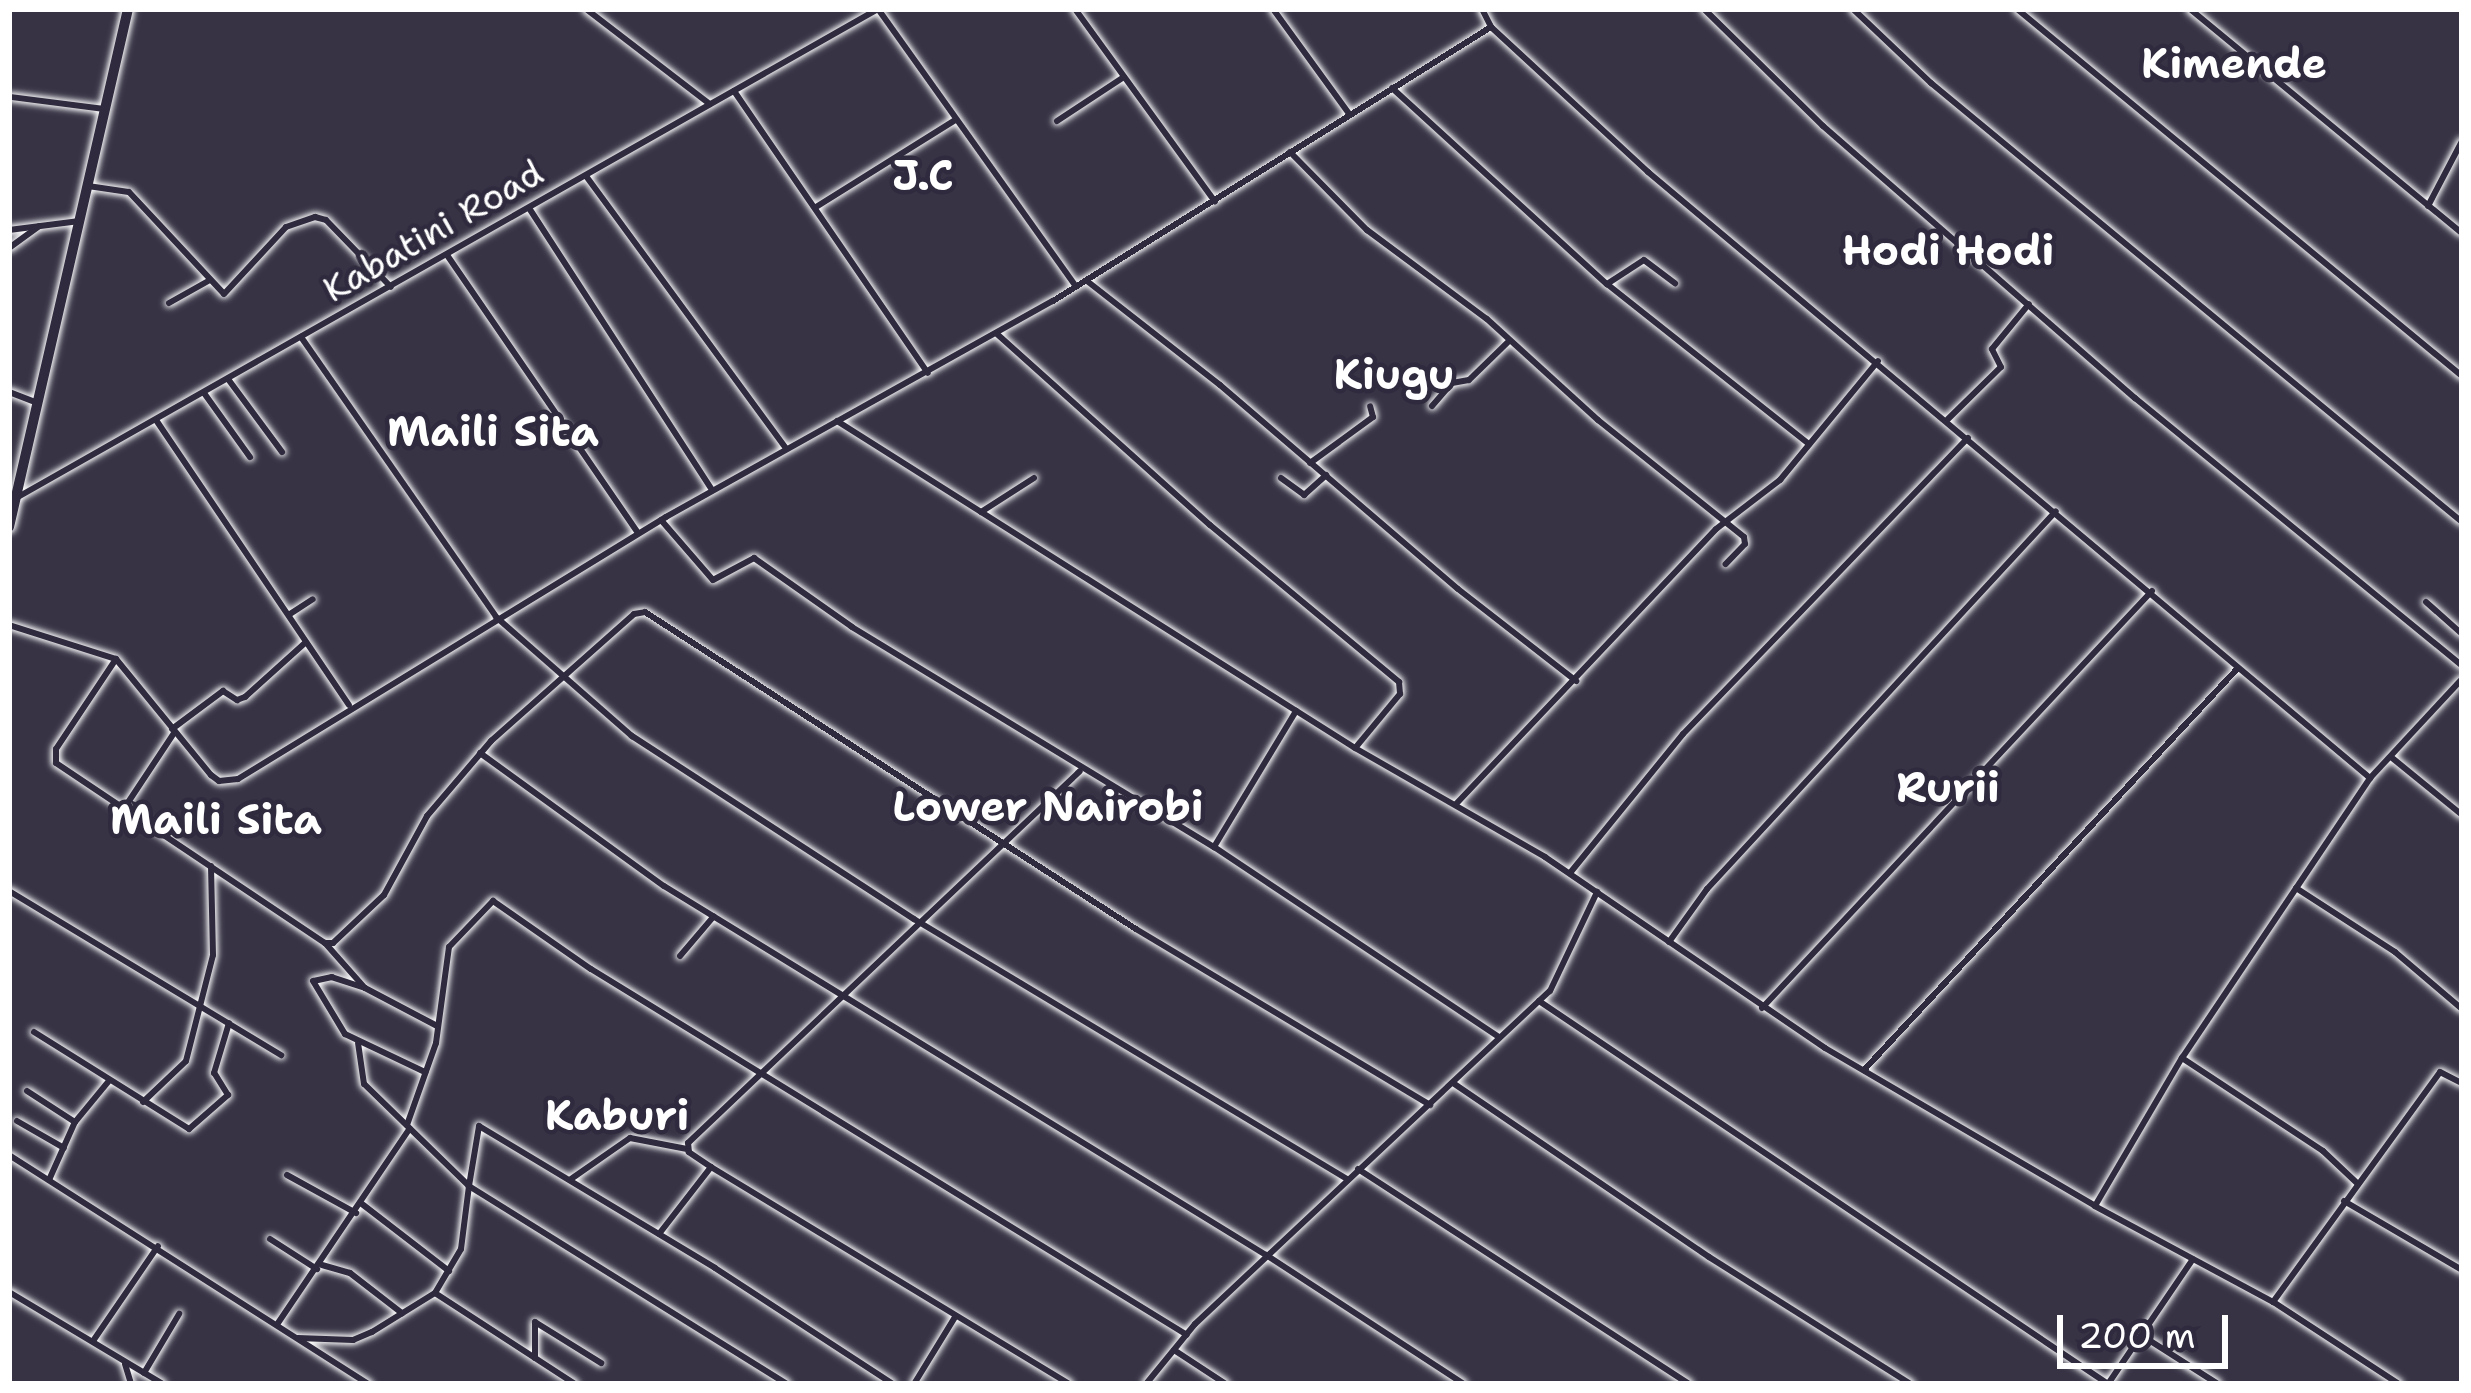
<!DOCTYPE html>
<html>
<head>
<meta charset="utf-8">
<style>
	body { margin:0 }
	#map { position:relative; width:2471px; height:1393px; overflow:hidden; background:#373345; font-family:"Shantell Sans",sans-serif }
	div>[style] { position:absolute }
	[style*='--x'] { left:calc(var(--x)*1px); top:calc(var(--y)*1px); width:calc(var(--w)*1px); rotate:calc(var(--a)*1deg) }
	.roads { filter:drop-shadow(0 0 3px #fff) drop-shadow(0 0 3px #fff) }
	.minor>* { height:6px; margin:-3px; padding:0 3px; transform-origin:3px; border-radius:3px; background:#2f2a3d }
	.highway>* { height:10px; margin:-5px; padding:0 5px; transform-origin:5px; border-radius:5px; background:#2f2a3d }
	span { translate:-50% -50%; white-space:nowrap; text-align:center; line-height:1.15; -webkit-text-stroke:9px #2f2a3d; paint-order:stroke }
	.street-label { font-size:36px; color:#fff }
	.quarter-label { font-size:42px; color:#fff; font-weight:700 }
	.frame { position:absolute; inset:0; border:12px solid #fff; pointer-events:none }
	.scale { position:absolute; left:2057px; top:1315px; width:171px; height:54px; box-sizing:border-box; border:6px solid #fff; border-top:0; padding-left:15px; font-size:36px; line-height:42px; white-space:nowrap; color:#fff; -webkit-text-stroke:9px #2f2a3d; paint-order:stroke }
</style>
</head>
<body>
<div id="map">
	<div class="roads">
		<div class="minor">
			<div style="--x:586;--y:9;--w:156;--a:37.5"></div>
			<div style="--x:1075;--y:9;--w:238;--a:54"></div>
			<div style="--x:1273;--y:9;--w:131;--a:54"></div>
			<div style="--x:1482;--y:9;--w:20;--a:63"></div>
			<div style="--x:1491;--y:27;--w:214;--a:42.7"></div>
			<div style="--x:1648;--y:172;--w:943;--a:40.01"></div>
			<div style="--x:1704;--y:9;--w:167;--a:44.5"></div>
			<div style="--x:1823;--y:126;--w:414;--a:41.1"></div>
			<div style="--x:2135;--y:398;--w:423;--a:39.3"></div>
			<div style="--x:1853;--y:9;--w:108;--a:43.5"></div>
			<div style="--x:1931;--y:83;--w:689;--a:39.58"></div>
			<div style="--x:2017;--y:9;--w:577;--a:39.51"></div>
			<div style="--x:2190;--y:9;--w:352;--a:39.5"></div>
			<div style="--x:1392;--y:88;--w:291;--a:42.4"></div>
			<div style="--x:1607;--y:284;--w:258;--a:38.4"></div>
			<div style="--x:734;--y:91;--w:342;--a:55.5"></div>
			<div style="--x:11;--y:97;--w:95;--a:7.3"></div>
			<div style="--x:1057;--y:121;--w:80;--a:-33.3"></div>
			<div style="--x:1290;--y:152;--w:110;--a:45.4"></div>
			<div style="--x:1367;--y:230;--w:149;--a:36.6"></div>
			<div style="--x:1487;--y:319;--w:150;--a:42.3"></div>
			<div style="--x:1598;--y:420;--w:187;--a:38.7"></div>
			<div style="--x:1744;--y:537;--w:7;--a:82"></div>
			<div style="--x:1745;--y:544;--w:28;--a:134"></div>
			<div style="--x:586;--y:176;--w:338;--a:53.7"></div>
			<div style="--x:88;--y:186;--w:41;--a:8.3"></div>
			<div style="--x:129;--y:192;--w:139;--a:47"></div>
			<div style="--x:224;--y:294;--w:91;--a:-47.2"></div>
			<div style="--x:286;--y:227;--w:31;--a:-19"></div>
			<div style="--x:315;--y:217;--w:11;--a:15"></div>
			<div style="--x:326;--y:220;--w:93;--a:45.9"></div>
			<div style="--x:2428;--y:206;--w:73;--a:-62.4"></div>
			<div style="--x:816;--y:207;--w:164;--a:-32"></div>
			<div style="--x:529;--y:208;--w:336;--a:57"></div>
			<div style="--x:9;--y:230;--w:71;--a:-7.3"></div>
			<div style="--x:9;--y:248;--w:37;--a:-36"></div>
			<div style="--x:447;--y:255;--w:337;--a:55.5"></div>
			<div style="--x:1087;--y:281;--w:169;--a:38"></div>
			<div style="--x:1220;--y:385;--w:313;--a:40.6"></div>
			<div style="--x:1458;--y:589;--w:150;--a:37.9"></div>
			<div style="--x:1607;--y:284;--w:44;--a:-33"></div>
			<div style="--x:1644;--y:260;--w:39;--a:37"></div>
			<div style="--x:169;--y:303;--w:47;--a:-29.3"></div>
			<div style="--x:997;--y:334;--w:286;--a:41.9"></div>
			<div style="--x:1210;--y:525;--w:246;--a:39.7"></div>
			<div style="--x:1399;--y:682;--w:12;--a:85"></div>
			<div style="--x:1400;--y:694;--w:69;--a:129.7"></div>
			<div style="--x:301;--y:337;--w:341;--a:55.1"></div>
			<div style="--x:496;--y:617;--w:181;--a:41.2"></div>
			<div style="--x:632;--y:736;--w:336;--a:33"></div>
			<div style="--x:914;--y:919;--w:505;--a:30.98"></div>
			<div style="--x:228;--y:379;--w:91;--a:53.5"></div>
			<div style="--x:9;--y:392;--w:28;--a:21"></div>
			<div style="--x:204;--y:393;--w:79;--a:54.3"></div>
			<div style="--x:1432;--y:406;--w:30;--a:-49"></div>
			<div style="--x:1452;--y:383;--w:17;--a:-10"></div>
			<div style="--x:1469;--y:380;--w:56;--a:-44.3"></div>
			<div style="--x:1948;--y:419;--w:74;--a:-44.5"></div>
			<div style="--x:2001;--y:367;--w:20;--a:-117"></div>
			<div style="--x:1992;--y:349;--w:58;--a:-50.6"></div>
			<div style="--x:156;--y:420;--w:344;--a:55.9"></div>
			<div style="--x:837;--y:421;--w:613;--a:32.26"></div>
			<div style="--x:1355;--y:748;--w:219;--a:29.8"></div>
			<div style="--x:1545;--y:857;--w:339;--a:34.3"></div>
			<div style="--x:1825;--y:1048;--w:313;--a:30.3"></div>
			<div style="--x:1310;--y:463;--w:78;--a:-36.1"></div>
			<div style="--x:1373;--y:417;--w:11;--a:-105"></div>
			<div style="--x:1281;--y:478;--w:29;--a:36"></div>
			<div style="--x:1304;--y:495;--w:30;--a:-42"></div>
			<div style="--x:18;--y:497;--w:989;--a:-29.57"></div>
			<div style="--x:878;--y:9;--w:341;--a:54.5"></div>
			<div style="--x:981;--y:512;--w:63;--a:-32.7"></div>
			<div style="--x:661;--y:520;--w:79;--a:49.1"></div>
			<div style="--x:713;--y:580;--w:47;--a:-28.2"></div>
			<div style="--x:754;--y:558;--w:120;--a:35.1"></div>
			<div style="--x:852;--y:627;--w:424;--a:31.3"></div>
			<div style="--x:1214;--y:847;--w:343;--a:33.7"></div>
			<div style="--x:2426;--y:602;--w:48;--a:41.6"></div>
			<div style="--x:290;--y:614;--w:27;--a:-33"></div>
			<div style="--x:9;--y:625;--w:112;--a:17.6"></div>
			<div style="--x:116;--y:659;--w:150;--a:50.7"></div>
			<div style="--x:211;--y:775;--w:10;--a:37"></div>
			<div style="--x:219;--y:781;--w:19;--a:-6"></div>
			<div style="--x:238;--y:779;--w:502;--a:-31.47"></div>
			<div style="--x:666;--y:517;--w:443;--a:-29.2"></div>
			<div style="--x:1053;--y:301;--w:517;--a:-32.03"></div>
			<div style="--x:116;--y:659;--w:108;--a:123.7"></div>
			<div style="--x:56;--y:749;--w:14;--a:90"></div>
			<div style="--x:56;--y:763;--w:324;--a:33.8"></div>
			<div style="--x:325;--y:943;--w:8;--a:0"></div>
			<div style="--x:333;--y:943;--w:70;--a:-43.3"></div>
			<div style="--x:384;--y:895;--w:90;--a:-61.4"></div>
			<div style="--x:427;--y:816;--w:99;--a:-49.5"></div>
			<div style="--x:491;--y:741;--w:191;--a:-41.6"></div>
			<div style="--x:634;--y:614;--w:11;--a:-10"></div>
			<div style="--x:645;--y:612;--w:584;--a:32.85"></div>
			<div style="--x:1136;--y:929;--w:343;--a:30.9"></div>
			<div style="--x:172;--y:729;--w:64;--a:-36.7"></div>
			<div style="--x:223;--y:691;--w:17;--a:33"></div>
			<div style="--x:237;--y:700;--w:9;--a:-21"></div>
			<div style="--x:245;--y:697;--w:81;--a:-42"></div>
			<div style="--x:480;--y:753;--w:227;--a:35.9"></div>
			<div style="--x:664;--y:886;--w:706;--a:31.51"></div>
			<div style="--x:1266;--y:1255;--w:236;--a:33.1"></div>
			<div style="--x:2391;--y:757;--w:92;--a:39.2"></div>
			<div style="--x:1456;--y:804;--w:378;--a:-46.6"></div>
			<div style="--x:1716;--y:529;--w:81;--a:-37.4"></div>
			<div style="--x:1780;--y:480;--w:154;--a:-50.5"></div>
			<div style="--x:123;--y:810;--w:92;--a:-56.5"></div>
			<div style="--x:1214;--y:847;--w:159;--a:-58.9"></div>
			<div style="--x:1570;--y:873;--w:179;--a:-50.9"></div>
			<div style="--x:1683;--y:734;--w:411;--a:-46.1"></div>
			<div style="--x:2296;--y:888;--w:118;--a:32.9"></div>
			<div style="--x:2395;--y:952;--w:88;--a:40.4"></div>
			<div style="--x:9;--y:891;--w:318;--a:31.1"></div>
			<div style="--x:1669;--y:942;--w:65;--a:-54.4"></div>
			<div style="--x:1707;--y:889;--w:514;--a:-47.28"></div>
			<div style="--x:325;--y:943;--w:60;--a:48.4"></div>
			<div style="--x:365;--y:988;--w:81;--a:27.8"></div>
			<div style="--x:680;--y:956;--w:52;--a:-49.6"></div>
			<div style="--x:365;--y:988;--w:35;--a:-162"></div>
			<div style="--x:332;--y:977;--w:19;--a:168"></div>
			<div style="--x:313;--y:981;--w:62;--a:58.9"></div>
			<div style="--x:345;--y:1034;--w:89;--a:25.4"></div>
			<div style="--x:1539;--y:1001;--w:686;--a:33.94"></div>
			<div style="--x:2108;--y:1384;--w:151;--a:-55.8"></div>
			<div style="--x:1762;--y:1008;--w:571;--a:-46.92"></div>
			<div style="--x:34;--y:1032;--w:183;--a:32"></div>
			<div style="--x:189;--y:1129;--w:52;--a:-41.1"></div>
			<div style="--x:228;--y:1095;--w:26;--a:-122"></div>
			<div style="--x:214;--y:1073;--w:52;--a:-73.3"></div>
			<div style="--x:2182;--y:1058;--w:169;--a:33.4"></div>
			<div style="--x:2323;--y:1151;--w:47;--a:43.3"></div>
			<div style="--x:1864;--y:1070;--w:549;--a:-47.07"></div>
			<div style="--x:1453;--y:1083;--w:310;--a:34.2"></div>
			<div style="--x:1709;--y:1257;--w:239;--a:32.2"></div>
			<div style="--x:27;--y:1091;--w:57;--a:32.9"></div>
			<div style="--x:143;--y:1102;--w:59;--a:-43.6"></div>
			<div style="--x:186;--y:1061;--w:109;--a:-75.7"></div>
			<div style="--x:213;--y:955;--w:89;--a:-91.3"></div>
			<div style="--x:17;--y:1121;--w:54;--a:29.9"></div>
			<div style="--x:407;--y:1125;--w:87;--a:-70.5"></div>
			<div style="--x:436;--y:1043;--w:97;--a:-82.3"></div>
			<div style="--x:449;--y:947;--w:64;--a:-46.3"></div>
			<div style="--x:493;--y:901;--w:119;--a:34.8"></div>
			<div style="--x:591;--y:969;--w:699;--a:31.55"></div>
			<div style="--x:9;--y:1155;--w:427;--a:32.5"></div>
			<div style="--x:711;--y:1167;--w:419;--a:31.2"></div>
			<div style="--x:1358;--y:1169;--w:395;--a:33"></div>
			<div style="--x:287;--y:1175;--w:79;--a:28.8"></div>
			<div style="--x:571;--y:1179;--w:72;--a:-34.8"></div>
			<div style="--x:630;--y:1138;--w:58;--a:10.9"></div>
			<div style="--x:49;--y:1180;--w:64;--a:-65.9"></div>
			<div style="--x:75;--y:1122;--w:52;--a:-50.5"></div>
			<div style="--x:2344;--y:1201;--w:137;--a:30.3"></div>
			<div style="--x:362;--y:1204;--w:110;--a:37.6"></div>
			<div style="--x:659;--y:1234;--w:85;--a:-52.2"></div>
			<div style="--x:711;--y:1167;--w:27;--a:-146"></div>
			<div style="--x:689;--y:1152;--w:9;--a:-96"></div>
			<div style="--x:688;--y:1143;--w:540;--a:-43.5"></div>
			<div style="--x:270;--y:1239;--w:56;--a:32.6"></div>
			<div style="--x:322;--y:1265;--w:29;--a:16"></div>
			<div style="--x:350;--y:1273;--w:66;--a:37.6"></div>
			<div style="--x:9;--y:1292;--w:179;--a:30.9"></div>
			<div style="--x:435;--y:1293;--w:167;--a:33"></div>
			<div style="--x:2273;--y:1302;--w:284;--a:-54"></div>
			<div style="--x:2440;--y:1072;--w:25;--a:27"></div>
			<div style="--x:278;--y:1323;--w:235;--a:-55.9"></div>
			<div style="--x:2141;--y:1335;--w:91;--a:32.5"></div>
			<div style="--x:298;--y:1338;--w:55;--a:2.1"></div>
			<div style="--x:353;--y:1340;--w:21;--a:-23"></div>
			<div style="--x:372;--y:1332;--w:74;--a:-31.8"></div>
			<div style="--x:435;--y:1293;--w:51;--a:-59.4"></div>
			<div style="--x:461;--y:1249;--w:64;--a:-82.8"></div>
			<div style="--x:469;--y:1186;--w:146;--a:-135.8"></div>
			<div style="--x:364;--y:1084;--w:41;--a:-98.3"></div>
			<div style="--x:93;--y:1341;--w:115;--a:-55.6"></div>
			<div style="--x:1174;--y:1350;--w:62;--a:33.2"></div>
			<div style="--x:535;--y:1358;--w:36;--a:-90"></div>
			<div style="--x:535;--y:1322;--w:78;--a:31.8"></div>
			<div style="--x:125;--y:1364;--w:21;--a:73"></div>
			<div style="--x:144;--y:1373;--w:69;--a:-59.3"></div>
			<div style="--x:787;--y:1384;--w:375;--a:-148.1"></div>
			<div style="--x:469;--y:1186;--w:61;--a:-80.5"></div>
			<div style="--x:479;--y:1126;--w:275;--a:31"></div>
			<div style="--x:715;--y:1268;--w:212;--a:33.1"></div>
			<div style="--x:914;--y:1384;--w:79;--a:-58.5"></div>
			<div style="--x:1146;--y:1384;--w:77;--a:-50.8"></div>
			<div style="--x:1195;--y:1324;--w:487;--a:-43.2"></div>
			<div style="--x:1550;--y:991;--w:110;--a:-64.6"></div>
			<div style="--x:2399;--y:1384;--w:150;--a:-146.9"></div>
			<div style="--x:2273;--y:1302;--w:202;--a:-151.7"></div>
			<div style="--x:2095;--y:1206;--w:172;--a:-59.6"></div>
			<div style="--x:2182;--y:1058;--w:337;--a:-56.1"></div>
			<div style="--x:2370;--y:778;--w:135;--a:-47.1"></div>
		</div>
		<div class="highway">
			<div style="--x:9;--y:527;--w:531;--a:-77.06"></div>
		</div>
	</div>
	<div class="street-label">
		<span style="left:433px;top:231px;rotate:-30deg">Kabatini Road</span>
	</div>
	<div class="quarter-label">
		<span style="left:2234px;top:63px">Kimende</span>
		<span style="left:923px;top:175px">J.C</span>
		<span style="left:1948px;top:250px">Hodi Hodi</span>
		<span style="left:1394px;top:374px">Kiugu</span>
		<span style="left:493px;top:431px">Maili Sita</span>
		<span style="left:1948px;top:787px">Rurii</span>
		<span style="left:1048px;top:806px">Lower Nairobi</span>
		<span style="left:216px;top:819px">Maili Sita</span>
		<span style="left:617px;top:1115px">Kaburi</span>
	</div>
	<div class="frame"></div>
	<div class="scale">200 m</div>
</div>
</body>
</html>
